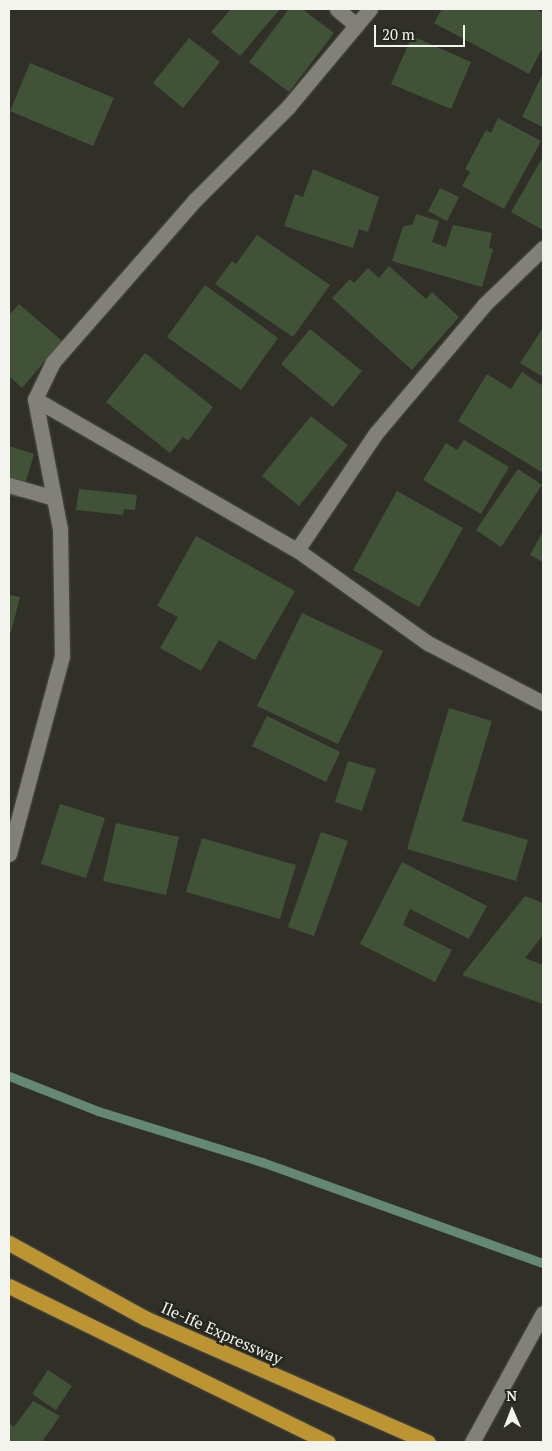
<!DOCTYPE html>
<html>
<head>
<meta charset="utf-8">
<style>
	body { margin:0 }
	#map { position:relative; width:552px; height:1451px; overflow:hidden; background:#303029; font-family:"PT Serif",serif }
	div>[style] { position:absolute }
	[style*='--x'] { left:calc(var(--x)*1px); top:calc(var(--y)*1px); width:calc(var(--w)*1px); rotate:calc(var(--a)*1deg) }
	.stream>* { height:9px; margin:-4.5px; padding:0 4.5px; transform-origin:4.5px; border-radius:4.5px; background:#658874 }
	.building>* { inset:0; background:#415337 }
	.roads { filter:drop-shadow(0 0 1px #4d4d47) drop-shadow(0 0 1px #4d4d47) }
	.minor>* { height:15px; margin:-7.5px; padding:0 7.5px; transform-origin:7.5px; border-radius:7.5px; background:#818179 }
	.trunk>* { height:15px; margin:-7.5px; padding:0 7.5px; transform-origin:7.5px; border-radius:7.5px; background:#bc9432 }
	span { translate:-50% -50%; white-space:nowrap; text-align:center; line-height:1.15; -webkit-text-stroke:5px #26271f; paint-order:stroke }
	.street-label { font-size:16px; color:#f4f4ef }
	.frame { position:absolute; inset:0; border:10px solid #f4f4ef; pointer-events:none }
	.north { position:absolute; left:487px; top:1386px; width:50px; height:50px; -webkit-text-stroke:4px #26271f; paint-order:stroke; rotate:359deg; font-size:14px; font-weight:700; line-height:20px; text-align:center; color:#f4f4ef }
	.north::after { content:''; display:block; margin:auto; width:18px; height:22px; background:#f4f4ef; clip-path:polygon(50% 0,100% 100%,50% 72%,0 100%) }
	.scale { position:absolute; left:374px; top:25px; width:91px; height:22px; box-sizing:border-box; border:2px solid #f4f4ef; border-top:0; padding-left:6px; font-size:15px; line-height:18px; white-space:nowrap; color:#f4f4ef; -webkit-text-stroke:4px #26271f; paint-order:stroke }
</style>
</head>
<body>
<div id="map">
	<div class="stream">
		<div style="--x:9;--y:1076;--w:96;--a:21.5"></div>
		<div style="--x:98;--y:1111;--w:172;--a:17.3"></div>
		<div style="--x:262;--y:1162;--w:299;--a:19.8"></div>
	</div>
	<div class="building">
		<div style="clip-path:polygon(231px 9px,280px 9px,240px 56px,211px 32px)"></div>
		<div style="clip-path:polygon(289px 9px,302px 9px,334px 33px,289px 92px,249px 62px)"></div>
		<div style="clip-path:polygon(442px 9px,535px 9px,543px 13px,543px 47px,529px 74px,434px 23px)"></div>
		<div style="clip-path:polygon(412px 36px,471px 62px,451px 109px,391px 84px)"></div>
		<div style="clip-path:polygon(189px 38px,220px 62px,183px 108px,153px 83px)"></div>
		<div style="clip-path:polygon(30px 63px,114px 98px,93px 146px,10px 111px)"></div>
		<div style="clip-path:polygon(543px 73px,543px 127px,522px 117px)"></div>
		<div style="clip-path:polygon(498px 118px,541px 141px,504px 209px,462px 186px,470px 172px,465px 169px,486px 130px,491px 133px)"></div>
		<div style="clip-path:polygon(543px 157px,543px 230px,511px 212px)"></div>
		<div style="clip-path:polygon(313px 169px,379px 197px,368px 232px,359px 229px,353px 248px,284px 226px,295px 194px,303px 197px)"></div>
		<div style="clip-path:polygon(440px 188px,459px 197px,447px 221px,428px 211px)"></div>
		<div style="clip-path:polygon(416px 214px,439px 221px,432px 242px,446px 247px,453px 225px,492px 233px,489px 248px,493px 249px,482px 287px,392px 261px,403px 227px,413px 224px)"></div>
		<div style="clip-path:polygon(257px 235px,330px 285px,293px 337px,215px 284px,232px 261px,236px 264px)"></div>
		<div style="clip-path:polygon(389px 266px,426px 299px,432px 292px,459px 317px,412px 370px,332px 298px,350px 279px,354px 283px,368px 268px,379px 278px)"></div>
		<div style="clip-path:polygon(205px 285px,278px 338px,241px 390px,167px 337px)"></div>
		<div style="clip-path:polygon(19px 304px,62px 341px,22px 388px,9px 376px,9px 315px)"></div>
		<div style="clip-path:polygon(543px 328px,543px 377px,520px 363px)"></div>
		<div style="clip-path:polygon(310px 329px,362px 371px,333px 407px,281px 364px)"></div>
		<div style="clip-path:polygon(145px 353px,213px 407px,188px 441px,183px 437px,170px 453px,106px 402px)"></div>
		<div style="clip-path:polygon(522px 372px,543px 386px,543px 473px,458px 421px,487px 374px,511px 389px)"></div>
		<div style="clip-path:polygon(311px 416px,348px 445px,299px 506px,262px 476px)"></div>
		<div style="clip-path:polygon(464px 440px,509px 467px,481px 514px,423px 480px,446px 443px,457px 450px)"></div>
		<div style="clip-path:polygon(9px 446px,34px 454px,21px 498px,9px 495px)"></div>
		<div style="clip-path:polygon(518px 469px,542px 485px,501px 547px,476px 530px)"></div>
		<div style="clip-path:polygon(79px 489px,137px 495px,135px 510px,124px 509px,123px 515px,76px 510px)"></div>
		<div style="clip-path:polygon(397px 491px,463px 528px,419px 607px,353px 570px)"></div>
		<div style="clip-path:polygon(543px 531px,543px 562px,530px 555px)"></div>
		<div style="clip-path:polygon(196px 536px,295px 591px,255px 660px,219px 640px,201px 671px,160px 648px,178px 617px,157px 606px)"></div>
		<div style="clip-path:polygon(9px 595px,20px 597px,11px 632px,9px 632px)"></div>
		<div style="clip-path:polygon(302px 613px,383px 651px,338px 744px,257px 706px)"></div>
		<div style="clip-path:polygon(449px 708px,492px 721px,462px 821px,528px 840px,516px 881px,407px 849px)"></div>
		<div style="clip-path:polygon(267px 716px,340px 752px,326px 782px,252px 746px)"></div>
		<div style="clip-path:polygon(348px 761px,376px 769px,362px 811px,335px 802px)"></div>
		<div style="clip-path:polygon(60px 804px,105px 818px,86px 878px,41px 864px)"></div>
		<div style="clip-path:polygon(116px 823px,179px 837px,166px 895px,103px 881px)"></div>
		<div style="clip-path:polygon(321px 832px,348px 841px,314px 936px,288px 927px)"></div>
		<div style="clip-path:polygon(202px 838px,296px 865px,280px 919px,186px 892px)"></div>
		<div style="clip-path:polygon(402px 862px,487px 906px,469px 939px,410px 909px,403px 925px,452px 950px,435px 982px,360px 944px)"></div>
		<div style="clip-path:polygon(525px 896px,543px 903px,543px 935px,525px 958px,543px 965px,543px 1004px,462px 975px)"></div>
		<div style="clip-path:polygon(48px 1370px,72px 1386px,56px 1410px,32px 1394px)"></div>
		<div style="clip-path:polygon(33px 1401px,60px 1416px,42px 1442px,9px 1442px,9px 1423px,14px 1427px)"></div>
	</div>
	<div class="roads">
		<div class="minor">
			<div style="--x:337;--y:9;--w:25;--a:40"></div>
			<div style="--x:35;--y:399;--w:302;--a:30"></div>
			<div style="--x:297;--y:550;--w:161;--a:35.4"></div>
			<div style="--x:428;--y:643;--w:130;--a:27.6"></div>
			<div style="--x:9;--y:485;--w:47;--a:16.1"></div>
			<div style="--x:297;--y:550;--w:141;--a:-56"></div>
			<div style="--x:376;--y:433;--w:167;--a:-49.8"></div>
			<div style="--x:484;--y:305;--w:82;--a:-44"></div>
			<div style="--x:9;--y:854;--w:205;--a:-75"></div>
			<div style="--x:62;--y:656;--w:127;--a:-90.9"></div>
			<div style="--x:60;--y:529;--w:132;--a:-100.9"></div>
			<div style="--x:35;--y:399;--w:41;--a:-64.1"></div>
			<div style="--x:53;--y:362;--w:215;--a:-48.8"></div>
			<div style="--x:195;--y:200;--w:132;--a:-45"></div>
			<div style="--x:288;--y:107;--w:128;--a:-50.1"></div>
			<div style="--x:472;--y:1442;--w:147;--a:-61.2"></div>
		</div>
		<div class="trunk">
			<div style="--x:9;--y:1243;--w:155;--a:28.9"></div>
			<div style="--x:145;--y:1318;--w:309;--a:23.7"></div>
			<div style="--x:9;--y:1286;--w:355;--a:26.1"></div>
		</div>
	</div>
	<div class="street-label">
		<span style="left:222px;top:1333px;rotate:24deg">Ile-Ife Expressway</span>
	</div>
	<div class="frame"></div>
	<div class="north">N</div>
	<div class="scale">20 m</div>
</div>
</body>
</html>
